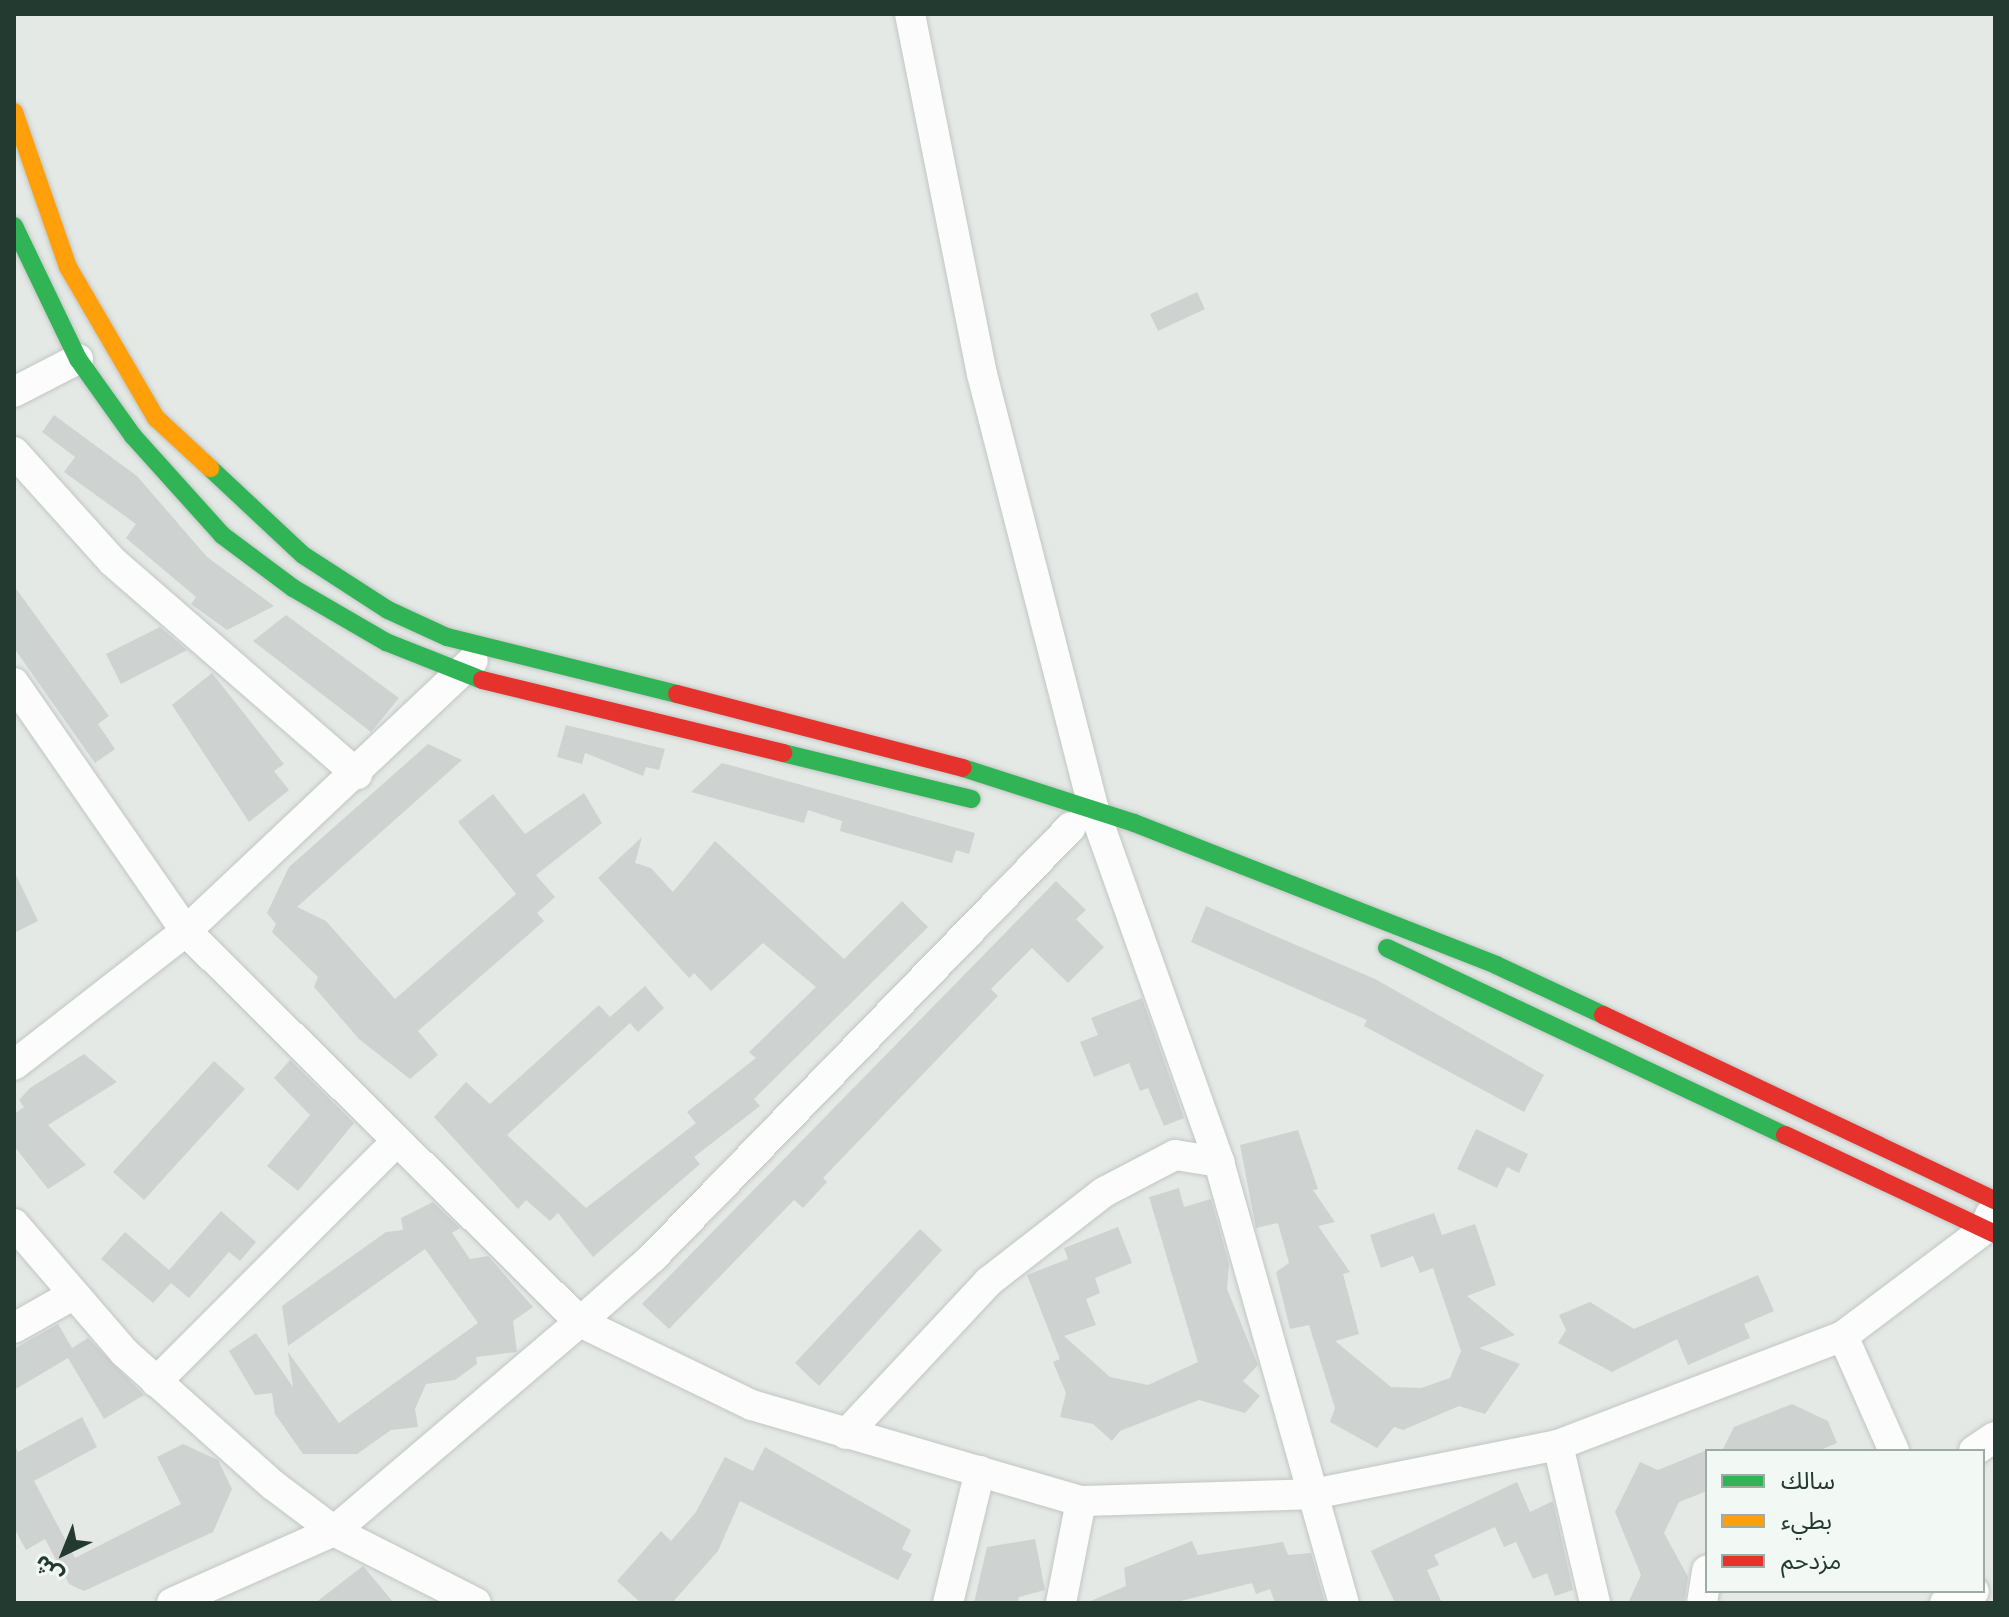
<!DOCTYPE html>
<html>
<head>
<meta charset="utf-8">
<style>
	body { margin:0 }
	#map { position:relative; width:2009px; height:1617px; overflow:hidden; background:#e4e9e6; font-family:Barlow,"Noto Sans Arabic",sans-serif }
	div>[style] { position:absolute }
	[style*='--x'] { left:calc(var(--x)*1px); top:calc(var(--y)*1px); width:calc(var(--w)*1px); rotate:calc(var(--a)*1deg) }
	.building>* { inset:0; background:#ced2d0 }
	.roads { filter:drop-shadow(0 0 2px #c1c6c3) drop-shadow(0 0 2px #c1c6c3) }
	.street>* { height:30px; margin:-15px; padding:0 15px; transform-origin:15px; border-radius:15px; background:#fbfcfb }
	.fast>* { height:18px; margin:-9px; padding:0 9px; transform-origin:9px; border-radius:9px; background:#30b455 }
	.slow>* { height:18px; margin:-9px; padding:0 9px; transform-origin:9px; border-radius:9px; background:#ff9f0a }
	.jam>* { height:18px; margin:-9px; padding:0 9px; transform-origin:9px; border-radius:9px; background:#e5322d }
	span { translate:-50% -50%; white-space:nowrap; text-align:center; line-height:1.15; -webkit-text-stroke:8px #f2f8f4; paint-order:stroke }
	.frame { position:absolute; inset:0; border:16px solid #233a31; pointer-events:none }
	.legend { position:absolute; left:1705px; top:1449px; width:280px; height:144px; box-sizing:border-box; background:#f2f8f4; border:2px solid #9faca6; margin:0; padding:10px 14px; list-style:none; font-size:24px; color:#233a31 }
	.legend li { display:flex; align-items:center; gap:16px; height:40px }
	.legend b { width:40px; border:2px solid #9faca6 }
	.north { position:absolute; left:24px; top:1513px; width:80px; height:80px; -webkit-text-stroke:6px #f2f8f4; paint-order:stroke; rotate:223deg; font-size:22px; font-weight:700; line-height:32px; text-align:center; color:#233a31 }
	.north::after { content:''; display:block; margin:auto; width:28px; height:36px; background:#233a31; clip-path:polygon(50% 0,100% 100%,50% 72%,0 100%) }
</style>
</head>
<body>
<div id="map">
	<div class="building">
		<div style="clip-path:polygon(1197px 292px,1205px 309px,1158px 331px,1150px 314px)"></div>
		<div style="clip-path:polygon(54px 415px,137px 476px,207px 557px,274px 606px,227px 630px,191px 604px,196px 597px,126px 538px,136px 524px,64px 472px,75px 457px,42px 432px)"></div>
		<div style="clip-path:polygon(14px 586px,109px 716px,98px 724px,115px 749px,95px 763px,14px 648px)"></div>
		<div style="clip-path:polygon(286px 615px,399px 698px,371px 732px,253px 641px)"></div>
		<div style="clip-path:polygon(160px 627px,187px 650px,121px 684px,106px 654px)"></div>
		<div style="clip-path:polygon(212px 673px,284px 764px,274px 771px,289px 790px,249px 822px,172px 705px)"></div>
		<div style="clip-path:polygon(566px 725px,665px 749px,659px 770px,646px 767px,643px 776px,585px 753px,582px 764px,557px 757px)"></div>
		<div style="clip-path:polygon(428px 744px,462px 760px,297px 907px,326px 921px,395px 999px,516px 894px,458px 822px,493px 794px,525px 834px,584px 793px,602px 823px,536px 875px,555px 897px,537px 913px,544px 921px,418px 1031px,438px 1055px,410px 1079px,359px 1039px,314px 987px,318px 977px,272px 932px,276px 924px,267px 913px,289px 867px)"></div>
		<div style="clip-path:polygon(722px 763px,975px 833px,969px 854px,956px 850px,952px 863px,840px 831px,842px 821px,808px 810px,804px 823px,691px 792px)"></div>
		<div style="clip-path:polygon(642px 837px,635px 863px,651px 868px,673px 892px,715px 841px,844px 959px,902px 901px,928px 927px,754px 1099px,760px 1106px,694px 1157px,700px 1164px,593px 1257px,558px 1213px,550px 1221px,526px 1200px,518px 1209px,434px 1117px,466px 1082px,490px 1104px,599px 1005px,610px 1017px,645px 986px,664px 1008px,638px 1032px,630px 1023px,507px 1135px,586px 1208px,696px 1123px,687px 1112px,756px 1058px,749px 1052px,816px 987px,763px 943px,711px 991px,694px 973px,689px 978px,598px 878px)"></div>
		<div style="clip-path:polygon(14px 871px,38px 921px,14px 933px)"></div>
		<div style="clip-path:polygon(1056px 881px,1086px 910px,1076px 919px,1104px 947px,1068px 983px,1032px 948px,991px 989px,998px 996px,823px 1178px,827px 1182px,803px 1208px,794px 1200px,669px 1329px,642px 1304px)"></div>
		<div style="clip-path:polygon(1206px 906px,1375px 979px,1544px 1075px,1524px 1112px,1364px 1026px,1367px 1020px,1191px 942px)"></div>
		<div style="clip-path:polygon(1142px 998px,1184px 1118px,1164px 1126px,1148px 1088px,1140px 1091px,1129px 1063px,1094px 1077px,1080px 1042px,1098px 1035px,1091px 1018px)"></div>
		<div style="clip-path:polygon(84px 1054px,117px 1082px,48px 1125px,86px 1165px,48px 1189px,14px 1146px,14px 1114px,24px 1107px,19px 1100px,30px 1088px)"></div>
		<div style="clip-path:polygon(290px 1060px,354px 1123px,298px 1191px,267px 1166px,310px 1115px,274px 1078px)"></div>
		<div style="clip-path:polygon(214px 1061px,245px 1089px,144px 1200px,113px 1172px)"></div>
		<div style="clip-path:polygon(1476px 1129px,1528px 1154px,1519px 1173px,1507px 1167px,1497px 1188px,1457px 1169px)"></div>
		<div style="clip-path:polygon(1298px 1130px,1318px 1189px,1313px 1190px,1335px 1222px,1318px 1226px,1350px 1272px,1343px 1274px,1359px 1334px,1335px 1341px,1391px 1387px,1421px 1388px,1450px 1378px,1461px 1351px,1433px 1268px,1420px 1273px,1413px 1256px,1381px 1268px,1370px 1235px,1434px 1213px,1442px 1235px,1475px 1224px,1496px 1285px,1467px 1296px,1515px 1335px,1479px 1348px,1520px 1364px,1485px 1414px,1459px 1406px,1403px 1430px,1394px 1427px,1377px 1448px,1330px 1422px,1335px 1408px,1309px 1325px,1290px 1329px,1276px 1272px,1289px 1263px,1278px 1223px,1256px 1228px,1240px 1145px)"></div>
		<div style="clip-path:polygon(1179px 1188px,1184px 1207px,1211px 1199px,1229px 1264px,1227px 1289px,1258px 1365px,1243px 1381px,1260px 1396px,1245px 1413px,1199px 1400px,1120px 1431px,1112px 1441px,1093px 1424px,1060px 1417px,1066px 1393px,1053px 1362px,1060px 1359px,1027px 1275px,1068px 1259px,1064px 1248px,1118px 1227px,1132px 1263px,1095px 1278px,1100px 1293px,1086px 1299px,1096px 1325px,1064px 1336px,1110px 1377px,1148px 1385px,1198px 1362px,1149px 1197px)"></div>
		<div style="clip-path:polygon(433px 1202px,460px 1228px,452px 1233px,470px 1259px,488px 1256px,533px 1307px,513px 1321px,517px 1352px,476px 1357px,477px 1364px,455px 1380px,426px 1384px,415px 1409px,418px 1427px,391px 1430px,357px 1454px,303px 1454px,275px 1414px,272px 1393px,255px 1395px,229px 1351px,256px 1333px,293px 1387px,288px 1352px,339px 1423px,478px 1323px,425px 1249px,288px 1346px,282px 1306px,386px 1232px,403px 1230px,401px 1218px)"></div>
		<div style="clip-path:polygon(221px 1211px,256px 1242px,240px 1261px,229px 1252px,189px 1298px,171px 1283px,153px 1303px,101px 1259px,125px 1232px,169px 1270px)"></div>
		<div style="clip-path:polygon(920px 1229px,942px 1250px,819px 1386px,795px 1363px)"></div>
		<div style="clip-path:polygon(1758px 1275px,1774px 1311px,1744px 1324px,1750px 1338px,1688px 1365px,1677px 1339px,1612px 1372px,1558px 1343px,1566px 1330px,1559px 1315px,1590px 1302px,1634px 1329px)"></div>
		<div style="clip-path:polygon(58px 1324px,72px 1348px,88px 1338px,144px 1395px,104px 1419px,68px 1358px,14px 1390px,14px 1349px)"></div>
		<div style="clip-path:polygon(1792px 1404px,1828px 1421px,1837px 1443px,1818px 1451px,1722px 1451px,1734px 1427px)"></div>
		<div style="clip-path:polygon(82px 1417px,97px 1447px,34px 1481px,75px 1558px,181px 1504px,157px 1457px,183px 1444px,218px 1460px,232px 1489px,213px 1532px,84px 1591px,69px 1584px,45px 1539px,26px 1550px,14px 1528px,14px 1444px,18px 1452px)"></div>
		<div style="clip-path:polygon(765px 1447px,911px 1530px,902px 1549px,912px 1554px,898px 1580px,740px 1501px,718px 1551px,672px 1603px,641px 1603px,617px 1581px,661px 1531px,671px 1541px,696px 1512px,725px 1457px,753px 1471px)"></div>
		<div style="clip-path:polygon(1707px 1450px,1707px 1491px,1679px 1502px,1664px 1533px,1688px 1577px,1684px 1603px,1628px 1603px,1641px 1575px,1615px 1512px,1640px 1462px,1658px 1470px)"></div>
		<div style="clip-path:polygon(1517px 1482px,1530px 1512px,1553px 1501px,1573px 1590px,1555px 1596px,1547px 1573px,1533px 1579px,1516px 1542px,1504px 1547px,1495px 1527px,1434px 1555px,1439px 1565px,1427px 1570px,1442px 1603px,1395px 1603px,1371px 1551px)"></div>
		<div style="clip-path:polygon(1035px 1539px,1045px 1590px,1019px 1597px,1017px 1603px,974px 1603px,987px 1547px)"></div>
		<div style="clip-path:polygon(1192px 1541px,1198px 1555px,1283px 1542px,1288px 1555px,1311px 1553px,1325px 1603px,1275px 1603px,1270px 1589px,1256px 1594px,1252px 1583px,1173px 1603px,1086px 1603px,1126px 1586px,1124px 1568px)"></div>
		<div style="clip-path:polygon(363px 1566px,394px 1603px,315px 1603px)"></div>
	</div>
	<div class="roads">
		<div class="street">
			<div style="--x:910;--y:14;--w:367;--a:78.7"></div>
			<div style="--x:982;--y:374;--w:450;--a:75.6"></div>
			<div style="--x:1094;--y:810;--w:374;--a:70.4"></div>
			<div style="--x:1219;--y:1162;--w:458;--a:74.2"></div>
			<div style="--x:14;--y:392;--w:72;--a:-27.3"></div>
			<div style="--x:14;--y:452;--w:147;--a:48"></div>
			<div style="--x:112;--y:561;--w:325;--a:41"></div>
			<div style="--x:14;--y:683;--w:302;--a:55.3"></div>
			<div style="--x:186;--y:931;--w:555;--a:44.78"></div>
			<div style="--x:580;--y:1322;--w:191;--a:25.8"></div>
			<div style="--x:752;--y:1405;--w:343;--a:16.3"></div>
			<div style="--x:1081;--y:1501;--w:232;--a:-1.7"></div>
			<div style="--x:1313;--y:1494;--w:250;--a:-11.3"></div>
			<div style="--x:1558;--y:1445;--w:305;--a:-20.9"></div>
			<div style="--x:1843;--y:1336;--w:178;--a:-37"></div>
			<div style="--x:1985;--y:1229;--w:15;--a:-70"></div>
			<div style="--x:14;--y:1065;--w:218;--a:-37.9"></div>
			<div style="--x:186;--y:931;--w:394;--a:-43.3"></div>
			<div style="--x:14;--y:1224;--w:169;--a:49.3"></div>
			<div style="--x:124;--y:1352;--w:200;--a:41.8"></div>
			<div style="--x:273;--y:1485;--w:76;--a:37"></div>
			<div style="--x:334;--y:1531;--w:159;--a:26.9"></div>
			<div style="--x:14;--y:1328;--w:65;--a:-29.3"></div>
			<div style="--x:1843;--y:1336;--w:126;--a:66.1"></div>
			<div style="--x:156;--y:1382;--w:341;--a:-45"></div>
			<div style="--x:846;--y:1434;--w:208;--a:-46.9"></div>
			<div style="--x:988;--y:1282;--w:147;--a:-37.8"></div>
			<div style="--x:1104;--y:1192;--w:80;--a:-27.5"></div>
			<div style="--x:1175;--y:1155;--w:45;--a:9"></div>
			<div style="--x:1558;--y:1445;--w:162;--a:76.8"></div>
			<div style="--x:1974;--y:1451;--w:25;--a:-34"></div>
			<div style="--x:172;--y:1603;--w:177;--a:-24"></div>
			<div style="--x:334;--y:1531;--w:323;--a:-40.4"></div>
			<div style="--x:580;--y:1322;--w:96;--a:-41.6"></div>
			<div style="--x:652;--y:1258;--w:601;--a:-45.81"></div>
			<div style="--x:948;--y:1603;--w:136;--a:-76.4"></div>
			<div style="--x:1061;--y:1603;--w:104;--a:-78.9"></div>
			<div style="--x:1702;--y:1603;--w:33;--a:-81"></div>
			<div style="--x:1945;--y:1603;--w:31;--a:-22"></div>
		</div>
		<div class="fast">
			<div style="--x:14;--y:226;--w:148;--a:64.3"></div>
			<div style="--x:78;--y:359;--w:95;--a:54.5"></div>
			<div style="--x:133;--y:436;--w:133;--a:48"></div>
			<div style="--x:222;--y:535;--w:89;--a:36.7"></div>
			<div style="--x:293;--y:588;--w:108;--a:30.1"></div>
			<div style="--x:386;--y:642;--w:103;--a:21.6"></div>
			<div style="--x:210;--y:468;--w:127;--a:43.1"></div>
			<div style="--x:303;--y:555;--w:101;--a:32.9"></div>
			<div style="--x:388;--y:610;--w:65;--a:24.6"></div>
			<div style="--x:447;--y:637;--w:237;--a:13.9"></div>
			<div style="--x:783;--y:753;--w:194;--a:13.7"></div>
			<div style="--x:963;--y:768;--w:180;--a:17.8"></div>
			<div style="--x:1134;--y:823;--w:389;--a:21.4"></div>
			<div style="--x:1496;--y:965;--w:118;--a:25"></div>
			<div style="--x:1387;--y:948;--w:440;--a:25.2"></div>
		</div>
		<div class="slow">
			<div style="--x:14;--y:112;--w:164;--a:70.8"></div>
			<div style="--x:68;--y:267;--w:175;--a:59.8"></div>
			<div style="--x:156;--y:418;--w:74;--a:42.8"></div>
		</div>
		<div class="jam">
			<div style="--x:482;--y:680;--w:310;--a:13.6"></div>
			<div style="--x:677;--y:694;--w:295;--a:14.5"></div>
			<div style="--x:1603;--y:1015;--w:433;--a:25.3"></div>
			<div style="--x:1785;--y:1135;--w:232;--a:25.2"></div>
		</div>
	</div>
	<div class="frame"></div>
	<ul class="legend">
	<li><b style="height:10px;background:#30b455"></b>سالك</li>
	<li><b style="height:10px;background:#ff9f0a"></b>بطيء</li>
	<li><b style="height:10px;background:#e5322d"></b>مزدحم</li>
	</ul>
	<div class="north">ش</div>
</div>
</body>
</html>
